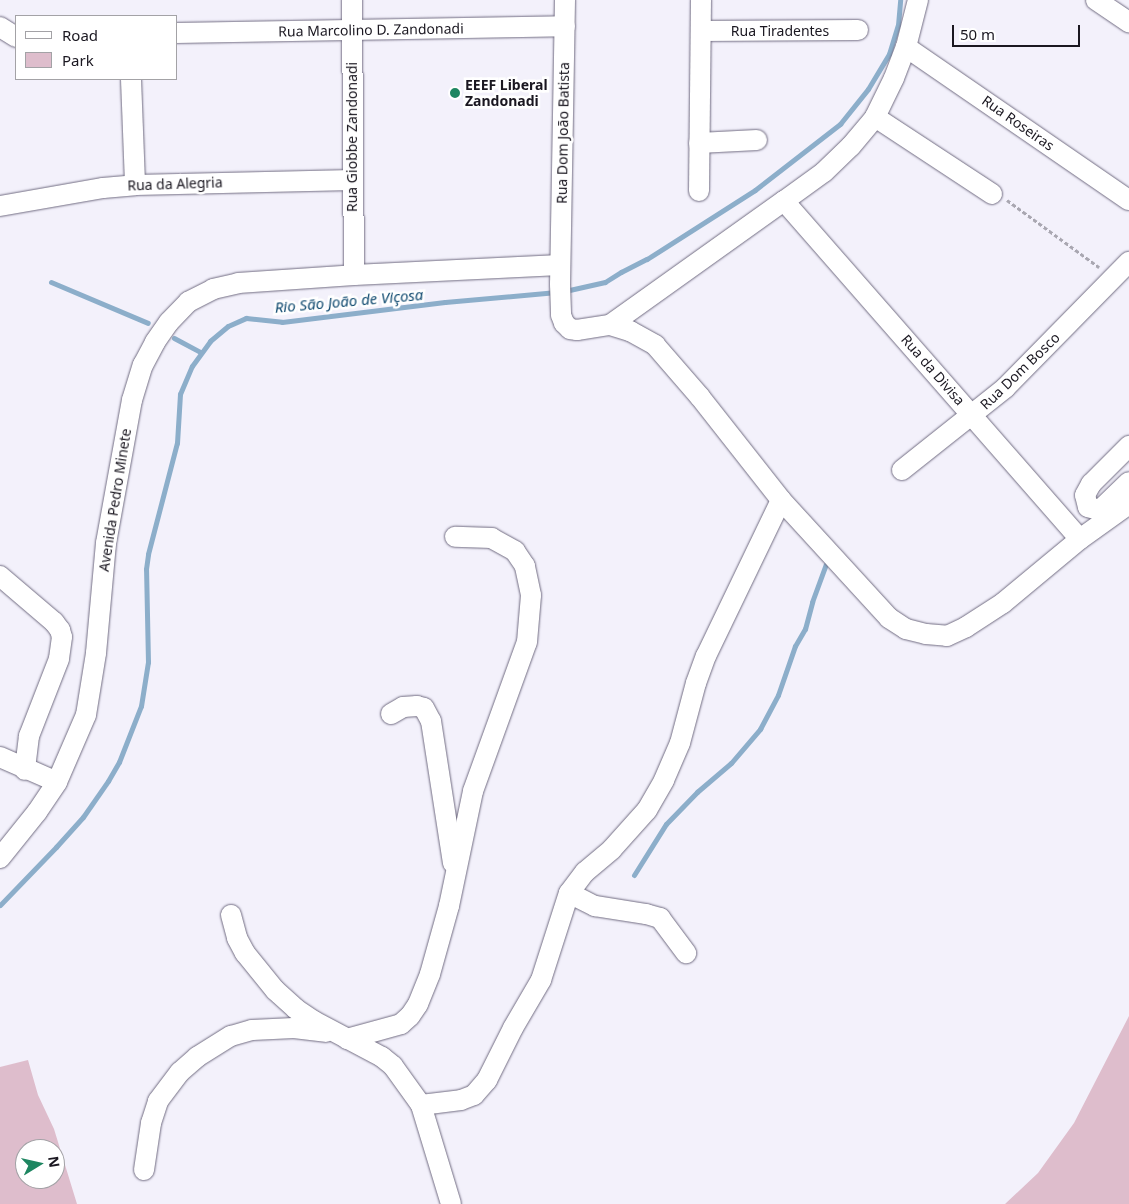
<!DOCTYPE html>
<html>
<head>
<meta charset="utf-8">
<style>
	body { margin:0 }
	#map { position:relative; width:1129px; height:1204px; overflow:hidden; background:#f3f1fb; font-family:"Noto Sans",sans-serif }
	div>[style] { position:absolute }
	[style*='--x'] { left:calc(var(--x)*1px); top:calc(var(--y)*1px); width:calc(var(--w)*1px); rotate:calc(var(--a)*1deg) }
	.green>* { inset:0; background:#debdcc }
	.stream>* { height:5px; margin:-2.5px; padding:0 2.5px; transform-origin:2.5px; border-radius:2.5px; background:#8caeca }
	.path>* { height:3px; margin-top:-1.5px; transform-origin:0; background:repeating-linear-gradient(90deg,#a9a7b1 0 4px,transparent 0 6.5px) }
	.roads { filter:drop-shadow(0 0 1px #716c82) drop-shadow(0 0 1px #716c82) }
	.minor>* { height:20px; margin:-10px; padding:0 10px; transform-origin:10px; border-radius:10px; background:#fff }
	.dots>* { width:14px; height:14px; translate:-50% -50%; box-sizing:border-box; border:2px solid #fff; border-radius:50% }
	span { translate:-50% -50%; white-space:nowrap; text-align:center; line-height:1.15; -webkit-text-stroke:5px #fff; paint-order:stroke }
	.street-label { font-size:14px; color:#1a1720 }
	.poi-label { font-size:14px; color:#1a1720; font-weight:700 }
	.left { translate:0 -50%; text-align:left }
	.water-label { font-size:15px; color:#0f496f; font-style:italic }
	.legend { position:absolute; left:15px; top:15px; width:162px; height:65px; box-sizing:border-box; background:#fff; border:1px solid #a3a2a6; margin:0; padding:6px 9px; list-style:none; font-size:15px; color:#1a1720 }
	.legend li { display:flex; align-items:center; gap:10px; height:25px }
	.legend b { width:25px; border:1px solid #a3a2a6 }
	.north { position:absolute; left:15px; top:1139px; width:50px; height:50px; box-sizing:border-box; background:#fff; border:1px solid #a3a2a6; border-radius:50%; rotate:81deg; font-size:14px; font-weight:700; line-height:20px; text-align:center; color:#1a1720 }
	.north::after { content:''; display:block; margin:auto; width:18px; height:22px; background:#1e8661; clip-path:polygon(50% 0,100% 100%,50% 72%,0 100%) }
	.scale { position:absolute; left:952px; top:25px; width:128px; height:22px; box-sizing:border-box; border:2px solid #1a1720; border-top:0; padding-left:6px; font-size:15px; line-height:18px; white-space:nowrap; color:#1a1720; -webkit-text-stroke:4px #fff; paint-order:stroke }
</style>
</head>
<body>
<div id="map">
	<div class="green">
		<div style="clip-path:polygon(1129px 1016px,1129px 1204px,1005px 1204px,1038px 1173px,1074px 1123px)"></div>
		<div style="clip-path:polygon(evenodd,28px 1060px,38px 1095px,54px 1129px,77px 1204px,0 1204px,0 1067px,28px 1060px,25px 1149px,55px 1149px,55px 1179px,25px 1179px,25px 1149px)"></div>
	</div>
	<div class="stream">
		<div style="--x:51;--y:282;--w:105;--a:22.9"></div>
		<div style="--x:565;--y:291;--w:41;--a:-12.7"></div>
		<div style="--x:605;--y:282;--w:19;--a:-32"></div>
		<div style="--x:621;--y:272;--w:29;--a:-27"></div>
		<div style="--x:647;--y:259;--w:128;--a:-32.6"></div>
		<div style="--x:755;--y:190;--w:108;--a:-37.8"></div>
		<div style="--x:840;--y:124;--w:45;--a:-51.3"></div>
		<div style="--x:868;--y:89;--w:41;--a:-59"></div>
		<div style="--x:889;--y:54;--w:30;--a:-73"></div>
		<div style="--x:898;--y:25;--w:25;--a:-85"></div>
		<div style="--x:174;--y:338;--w:30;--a:28"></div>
		<div style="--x:634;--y:875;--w:60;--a:-57.9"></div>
		<div style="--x:666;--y:824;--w:45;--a:-45.9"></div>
		<div style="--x:697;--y:792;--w:45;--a:-40.5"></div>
		<div style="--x:731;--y:763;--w:45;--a:-49.5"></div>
		<div style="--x:760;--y:729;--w:38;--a:-62"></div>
		<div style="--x:778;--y:695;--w:52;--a:-70.9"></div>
		<div style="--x:795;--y:646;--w:20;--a:-60"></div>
		<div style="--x:805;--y:629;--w:28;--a:-75"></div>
		<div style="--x:812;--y:602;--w:40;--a:-69.8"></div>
		<div style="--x:0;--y:905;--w:81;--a:-46"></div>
		<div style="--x:56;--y:847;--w:40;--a:-48"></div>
		<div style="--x:83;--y:817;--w:44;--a:-55.2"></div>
		<div style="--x:108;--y:781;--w:22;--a:-60"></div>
		<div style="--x:119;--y:762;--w:60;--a:-68.6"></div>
		<div style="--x:141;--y:706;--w:45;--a:-81"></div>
		<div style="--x:148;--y:662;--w:93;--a:-91.2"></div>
		<div style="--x:146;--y:569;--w:15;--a:-82"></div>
		<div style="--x:148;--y:554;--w:115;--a:-75.4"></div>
		<div style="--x:177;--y:443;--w:49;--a:-86.5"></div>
		<div style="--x:180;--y:394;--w:30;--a:-67"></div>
		<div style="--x:192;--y:366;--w:31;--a:-54"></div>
		<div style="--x:210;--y:341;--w:23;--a:-40"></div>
		<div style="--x:228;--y:326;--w:20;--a:-24"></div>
		<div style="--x:246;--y:318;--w:36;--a:6"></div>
		<div style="--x:282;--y:322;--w:164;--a:-7"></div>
		<div style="--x:445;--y:302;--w:112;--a:-5.1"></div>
	</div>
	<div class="path">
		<div style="--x:1007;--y:200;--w:114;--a:36.1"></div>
	</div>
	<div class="roads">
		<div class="minor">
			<div style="--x:352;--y:0;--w:275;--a:89.6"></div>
			<div style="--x:565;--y:0;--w:284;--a:91"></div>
			<div style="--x:560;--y:284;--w:31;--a:88"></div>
			<div style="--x:561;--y:315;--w:9;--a:69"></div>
			<div style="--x:564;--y:323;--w:8;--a:45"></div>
			<div style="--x:570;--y:329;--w:7;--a:8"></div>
			<div style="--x:577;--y:330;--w:33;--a:-9"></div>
			<div style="--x:610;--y:325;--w:21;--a:17"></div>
			<div style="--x:630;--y:331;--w:29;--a:29"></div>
			<div style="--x:655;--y:345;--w:69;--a:49.1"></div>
			<div style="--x:700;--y:397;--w:131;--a:51.8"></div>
			<div style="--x:781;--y:500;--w:160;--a:47.5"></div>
			<div style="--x:889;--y:618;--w:20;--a:33"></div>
			<div style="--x:906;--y:629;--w:21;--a:14"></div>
			<div style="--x:926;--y:634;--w:21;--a:5"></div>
			<div style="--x:947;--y:636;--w:21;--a:-25"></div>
			<div style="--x:966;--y:627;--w:44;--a:-33"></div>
			<div style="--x:1003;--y:603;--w:100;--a:-39.7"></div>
			<div style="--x:1080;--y:539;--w:60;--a:-35.5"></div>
			<div style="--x:1096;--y:0;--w:40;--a:34"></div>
			<div style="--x:0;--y:27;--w:19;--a:32"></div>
			<div style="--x:701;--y:31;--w:157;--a:-0.4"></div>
			<div style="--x:176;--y:33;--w:389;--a:-1"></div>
			<div style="--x:906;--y:47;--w:270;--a:34.5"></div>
			<div style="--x:131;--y:79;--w:106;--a:87.8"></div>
			<div style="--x:875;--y:117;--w:140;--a:33.3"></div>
			<div style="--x:699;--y:143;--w:58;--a:-3"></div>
			<div style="--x:699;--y:191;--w:191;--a:-89.4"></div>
			<div style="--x:784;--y:201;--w:449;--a:48.8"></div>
			<div style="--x:0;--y:206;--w:105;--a:-9.9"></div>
			<div style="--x:103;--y:188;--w:32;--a:-5"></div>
			<div style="--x:135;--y:185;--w:218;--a:-1.3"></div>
			<div style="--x:610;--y:325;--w:214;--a:-35.5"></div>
			<div style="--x:784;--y:201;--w:49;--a:-35.9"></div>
			<div style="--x:824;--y:172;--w:37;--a:-44"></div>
			<div style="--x:851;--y:146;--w:38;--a:-50"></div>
			<div style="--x:875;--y:117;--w:43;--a:-64"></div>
			<div style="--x:894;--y:78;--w:33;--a:-69"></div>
			<div style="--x:906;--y:47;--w:49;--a:-75.7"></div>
			<div style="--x:902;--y:470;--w:132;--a:-38.5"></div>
			<div style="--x:1005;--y:388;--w:177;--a:-45.5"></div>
			<div style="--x:1100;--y:510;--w:40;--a:-44"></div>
			<div style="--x:1114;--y:514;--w:27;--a:-165"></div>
			<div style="--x:1088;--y:507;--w:12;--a:-104"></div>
			<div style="--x:1085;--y:495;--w:13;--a:-61"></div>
			<div style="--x:1091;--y:484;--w:54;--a:-45"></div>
			<div style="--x:0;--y:576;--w:71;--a:40.4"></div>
			<div style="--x:54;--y:622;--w:10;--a:53"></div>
			<div style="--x:60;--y:630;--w:7;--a:74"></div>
			<div style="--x:62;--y:637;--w:22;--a:98"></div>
			<div style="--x:59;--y:659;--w:83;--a:111.3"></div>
			<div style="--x:29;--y:736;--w:34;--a:97"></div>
			<div style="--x:391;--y:714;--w:14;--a:-30"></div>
			<div style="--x:403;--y:707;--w:14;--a:-4"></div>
			<div style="--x:417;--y:706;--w:7;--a:16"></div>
			<div style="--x:424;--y:708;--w:15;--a:62"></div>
			<div style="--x:431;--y:721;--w:144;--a:81.2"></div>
			<div style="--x:0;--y:757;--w:62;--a:23.7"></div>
			<div style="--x:0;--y:858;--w:59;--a:-51.2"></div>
			<div style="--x:37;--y:812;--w:36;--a:-56"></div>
			<div style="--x:57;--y:782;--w:73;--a:-66.6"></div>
			<div style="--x:86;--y:715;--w:63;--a:-80.8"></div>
			<div style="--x:96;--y:653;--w:110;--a:-84.8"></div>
			<div style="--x:106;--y:543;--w:145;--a:-79.7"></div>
			<div style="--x:132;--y:400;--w:37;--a:-73"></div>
			<div style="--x:143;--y:365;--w:26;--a:-62"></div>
			<div style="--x:155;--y:342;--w:24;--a:-55"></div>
			<div style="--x:169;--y:322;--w:28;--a:-46"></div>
			<div style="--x:188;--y:302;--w:28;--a:-27"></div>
			<div style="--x:213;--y:289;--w:26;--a:-13"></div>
			<div style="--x:238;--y:283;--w:116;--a:-3.9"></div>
			<div style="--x:354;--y:275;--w:206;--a:-2.8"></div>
			<div style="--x:569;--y:893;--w:29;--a:27"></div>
			<div style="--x:595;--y:906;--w:52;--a:8.9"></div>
			<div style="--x:646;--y:914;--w:15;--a:16"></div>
			<div style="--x:660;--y:918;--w:44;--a:53.4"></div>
			<div style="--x:231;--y:915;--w:24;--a:75"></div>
			<div style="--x:237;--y:938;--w:17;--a:62"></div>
			<div style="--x:245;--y:953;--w:48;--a:51"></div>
			<div style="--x:275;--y:990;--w:28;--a:42"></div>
			<div style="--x:296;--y:1009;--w:22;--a:34"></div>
			<div style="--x:314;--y:1021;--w:77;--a:27.9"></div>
			<div style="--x:382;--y:1057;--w:14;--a:39"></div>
			<div style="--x:393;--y:1066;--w:48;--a:54.3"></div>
			<div style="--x:421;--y:1105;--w:103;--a:73.1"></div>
			<div style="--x:347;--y:1039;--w:56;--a:-15.5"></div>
			<div style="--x:401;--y:1024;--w:12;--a:-42"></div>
			<div style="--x:410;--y:1016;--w:14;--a:-56"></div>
			<div style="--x:418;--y:1004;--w:32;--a:-68"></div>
			<div style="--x:430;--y:974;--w:71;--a:-74.4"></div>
			<div style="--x:449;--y:906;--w:117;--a:-78.2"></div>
			<div style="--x:473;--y:791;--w:158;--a:-70.1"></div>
			<div style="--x:527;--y:642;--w:47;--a:-85.1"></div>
			<div style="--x:531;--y:595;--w:30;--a:-102"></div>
			<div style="--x:525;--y:566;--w:18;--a:-124"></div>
			<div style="--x:515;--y:551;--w:26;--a:-151"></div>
			<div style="--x:492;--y:538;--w:37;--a:-178"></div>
			<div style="--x:421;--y:1105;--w:40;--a:-7.1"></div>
			<div style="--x:461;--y:1100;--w:14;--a:-21"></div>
			<div style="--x:474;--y:1095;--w:20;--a:-49"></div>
			<div style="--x:487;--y:1080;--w:58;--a:-63.4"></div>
			<div style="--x:513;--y:1028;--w:56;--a:-59.7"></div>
			<div style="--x:541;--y:980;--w:91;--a:-72.2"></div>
			<div style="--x:569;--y:893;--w:26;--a:-53"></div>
			<div style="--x:585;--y:872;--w:35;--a:-40"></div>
			<div style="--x:612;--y:849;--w:52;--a:-48.1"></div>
			<div style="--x:647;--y:810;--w:34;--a:-60"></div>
			<div style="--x:664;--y:780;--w:40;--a:-66.6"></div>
			<div style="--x:680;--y:743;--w:62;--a:-75.1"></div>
			<div style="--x:696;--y:683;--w:29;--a:-70"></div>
			<div style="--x:706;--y:656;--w:173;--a:-64.3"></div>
			<div style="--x:144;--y:1170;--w:48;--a:-81.5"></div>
			<div style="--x:151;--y:1123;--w:23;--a:-72"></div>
			<div style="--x:158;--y:1101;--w:36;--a:-53"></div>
			<div style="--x:180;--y:1072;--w:23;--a:-41"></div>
			<div style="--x:197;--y:1057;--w:40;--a:-32"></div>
			<div style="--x:231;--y:1036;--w:22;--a:-16"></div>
			<div style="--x:252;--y:1030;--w:42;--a:-2.7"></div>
			<div style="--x:294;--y:1028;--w:32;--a:7"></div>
		</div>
	</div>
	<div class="dots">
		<div style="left:455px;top:93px;background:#1e8661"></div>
	</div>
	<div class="street-label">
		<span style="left:371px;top:30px;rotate:-1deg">Rua Marcolino D. Zandonadi</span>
		<span style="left:780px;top:31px">Rua Tiradentes</span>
		<span style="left:1018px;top:123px;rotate:35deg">Rua Roseiras</span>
		<span style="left:563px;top:133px;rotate:-89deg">Rua Dom João Batista</span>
		<span style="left:352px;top:137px;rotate:-90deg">Rua Giobbe Zandonadi</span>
		<span style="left:175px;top:184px;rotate:-2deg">Rua da Alegria</span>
		<span style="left:933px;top:370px;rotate:49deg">Rua da Divisa</span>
		<span style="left:1020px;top:371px;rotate:-44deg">Rua Dom Bosco</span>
		<span style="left:115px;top:500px;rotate:-81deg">Avenida Pedro Minete</span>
	</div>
	<div class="poi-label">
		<span class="left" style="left:465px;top:93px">EEEF Liberal<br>Zandonadi</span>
	</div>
	<div class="water-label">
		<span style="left:349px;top:301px;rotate:-5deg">Rio São João de Viçosa</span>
	</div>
	<ul class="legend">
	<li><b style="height:6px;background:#fff"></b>Road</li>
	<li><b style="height:14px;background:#debdcc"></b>Park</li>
	</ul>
	<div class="north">N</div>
	<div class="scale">50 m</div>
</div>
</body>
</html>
